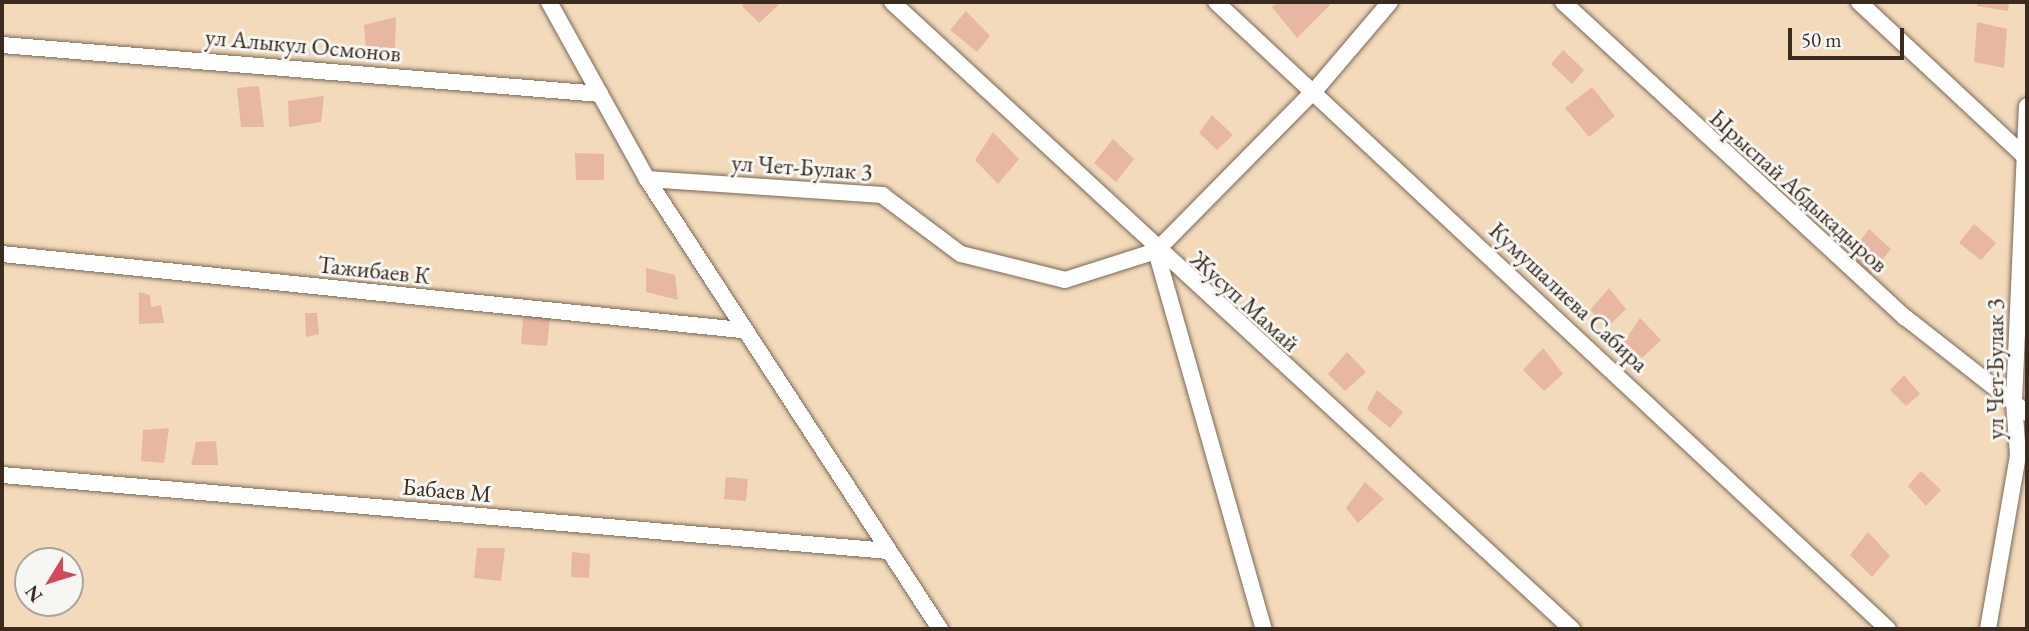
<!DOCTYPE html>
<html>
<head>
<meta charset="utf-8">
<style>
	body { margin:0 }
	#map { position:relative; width:2029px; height:631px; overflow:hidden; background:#f2dabb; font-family:"EB Garamond",serif }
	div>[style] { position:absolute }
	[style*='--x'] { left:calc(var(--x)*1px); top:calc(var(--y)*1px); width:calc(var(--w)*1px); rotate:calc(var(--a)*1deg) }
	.building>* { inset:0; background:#e8b7a2 }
	.roads { filter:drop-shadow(0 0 2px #7b6855) drop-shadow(0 0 2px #7b6855) }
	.minor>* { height:16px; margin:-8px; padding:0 8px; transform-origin:8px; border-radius:8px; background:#fff }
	span { translate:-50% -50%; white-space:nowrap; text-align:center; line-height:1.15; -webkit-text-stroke:6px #f6f6f2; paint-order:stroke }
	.street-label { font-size:24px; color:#3b2a1e }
	.frame { position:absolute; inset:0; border:4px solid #3b2a1e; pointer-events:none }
	.north { position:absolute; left:14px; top:547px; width:70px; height:70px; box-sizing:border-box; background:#f6f6f2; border:2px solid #aba49d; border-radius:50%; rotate:232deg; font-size:19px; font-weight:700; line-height:28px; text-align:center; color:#3b2a1e }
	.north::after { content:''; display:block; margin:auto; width:24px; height:32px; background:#d1495b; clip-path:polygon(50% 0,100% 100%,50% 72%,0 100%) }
	.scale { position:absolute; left:1788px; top:28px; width:116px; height:32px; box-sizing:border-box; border:4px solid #3b2a1e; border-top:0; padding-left:9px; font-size:21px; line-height:24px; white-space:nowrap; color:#3b2a1e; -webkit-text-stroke:5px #f6f6f2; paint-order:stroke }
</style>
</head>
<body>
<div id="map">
	<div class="building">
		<div style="clip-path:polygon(745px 2px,782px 2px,759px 23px,742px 6px)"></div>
		<div style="clip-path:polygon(1279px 2px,1327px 2px,1330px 5px,1297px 38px,1272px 7px)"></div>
		<div style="clip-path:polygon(1978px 2px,2009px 2px,2008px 11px,1977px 6px)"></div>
		<div style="clip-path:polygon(966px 11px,990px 36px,977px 52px,950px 30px)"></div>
		<div style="clip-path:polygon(396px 17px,395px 48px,366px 48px,364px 25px)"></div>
		<div style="clip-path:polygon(1977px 22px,2007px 29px,2004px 68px,1974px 62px)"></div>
		<div style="clip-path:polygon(1563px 50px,1584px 70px,1572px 84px,1551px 64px)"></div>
		<div style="clip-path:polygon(259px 86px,264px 127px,241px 127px,237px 88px)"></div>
		<div style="clip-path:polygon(1592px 87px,1615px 116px,1589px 137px,1565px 108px)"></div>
		<div style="clip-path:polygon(324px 96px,321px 122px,289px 127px,288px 101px)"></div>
		<div style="clip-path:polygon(1212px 115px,1233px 135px,1217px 150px,1199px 133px)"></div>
		<div style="clip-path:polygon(993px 132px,1019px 159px,998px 184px,975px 160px)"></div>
		<div style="clip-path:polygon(1113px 139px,1134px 159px,1116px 182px,1094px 163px)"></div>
		<div style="clip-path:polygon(575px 153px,604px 154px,604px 180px,576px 180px)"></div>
		<div style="clip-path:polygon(1974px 224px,1996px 243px,1981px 260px,1959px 243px)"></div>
		<div style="clip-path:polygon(1869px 229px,1891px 249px,1870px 275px,1850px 255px)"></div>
		<div style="clip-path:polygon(646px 268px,675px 275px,678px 300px,646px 292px)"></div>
		<div style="clip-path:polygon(1609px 288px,1626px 309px,1608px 327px,1590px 310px)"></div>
		<div style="clip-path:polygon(139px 292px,150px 295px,151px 307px,161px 305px,164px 323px,139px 324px)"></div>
		<div style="clip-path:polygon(305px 313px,317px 313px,319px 334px,306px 337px)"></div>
		<div style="clip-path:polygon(523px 317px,550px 318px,547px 346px,521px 344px)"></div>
		<div style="clip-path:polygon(1640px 318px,1661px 340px,1642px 358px,1624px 342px)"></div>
		<div style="clip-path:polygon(1543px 348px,1563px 374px,1544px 391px,1523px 370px)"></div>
		<div style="clip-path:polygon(1347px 352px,1366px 372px,1345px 391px,1328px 374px)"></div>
		<div style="clip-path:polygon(1904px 375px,1920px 394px,1906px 406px,1890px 390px)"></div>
		<div style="clip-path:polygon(1377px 390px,1403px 412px,1390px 428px,1367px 409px)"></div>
		<div style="clip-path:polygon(169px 428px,164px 463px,141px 461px,143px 430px)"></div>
		<div style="clip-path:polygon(216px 441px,218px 465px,191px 465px,196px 442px)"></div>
		<div style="clip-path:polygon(1921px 471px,1941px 490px,1926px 506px,1908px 486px)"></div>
		<div style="clip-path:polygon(726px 477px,748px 479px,746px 501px,724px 499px)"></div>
		<div style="clip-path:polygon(1365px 482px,1384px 499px,1358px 523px,1346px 508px)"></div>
		<div style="clip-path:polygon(1868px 532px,1890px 556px,1872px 577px,1850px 555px)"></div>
		<div style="clip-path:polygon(477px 548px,505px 548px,501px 581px,474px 578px)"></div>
		<div style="clip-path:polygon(572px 552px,590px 554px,589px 578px,571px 577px)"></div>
	</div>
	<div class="roads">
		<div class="minor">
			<div style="--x:549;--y:2;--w:202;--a:61"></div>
			<div style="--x:647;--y:179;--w:236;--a:3.9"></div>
			<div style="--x:882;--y:195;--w:99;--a:36.8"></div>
			<div style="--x:961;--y:254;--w:107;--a:14"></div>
			<div style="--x:1065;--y:280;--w:96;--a:-17.7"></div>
			<div style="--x:1156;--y:251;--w:393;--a:74.1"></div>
			<div style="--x:892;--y:2;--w:925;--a:42.68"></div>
			<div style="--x:1216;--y:2;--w:919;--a:43.02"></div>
			<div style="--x:1563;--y:2;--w:466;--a:42.7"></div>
			<div style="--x:1906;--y:318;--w:154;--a:38.1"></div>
			<div style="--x:1859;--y:2;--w:224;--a:43"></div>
			<div style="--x:2;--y:45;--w:600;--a:4.68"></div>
			<div style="--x:647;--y:179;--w:537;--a:56.93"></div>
			<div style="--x:1156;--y:251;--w:228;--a:-45.4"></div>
			<div style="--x:1316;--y:89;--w:114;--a:-49.6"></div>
			<div style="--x:2;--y:254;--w:743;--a:5.87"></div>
			<div style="--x:2;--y:475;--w:889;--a:4.9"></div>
			<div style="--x:1988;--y:629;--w:177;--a:-80.2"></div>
			<div style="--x:2018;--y:455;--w:53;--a:-94.3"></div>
			<div style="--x:2014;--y:402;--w:296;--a:-87.5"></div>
		</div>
	</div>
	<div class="street-label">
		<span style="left:303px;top:45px;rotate:5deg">ул Алыкул Осмонов</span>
		<span style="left:802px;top:167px;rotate:4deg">ул Чет-Булак 3</span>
		<span style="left:1799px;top:191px;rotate:42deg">Ырыспай Абдыкадыров</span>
		<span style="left:374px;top:270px;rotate:6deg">Тажибаев К</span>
		<span style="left:1569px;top:297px;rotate:43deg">Кумушалиева Сабира</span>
		<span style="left:1245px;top:301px;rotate:42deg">Жусуп Мамай</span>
		<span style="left:1995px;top:369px;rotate:-90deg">ул Чет-Булак 3</span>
		<span style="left:447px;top:490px;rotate:5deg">Бабаев М</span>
	</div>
	<div class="frame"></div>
	<div class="north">N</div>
	<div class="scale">50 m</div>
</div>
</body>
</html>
